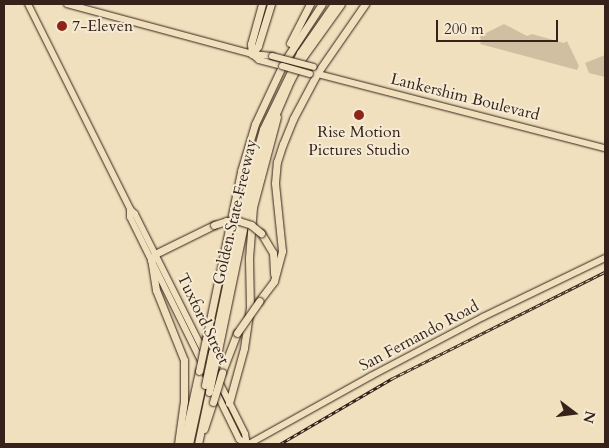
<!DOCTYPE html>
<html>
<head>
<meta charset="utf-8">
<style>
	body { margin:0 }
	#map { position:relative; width:609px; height:448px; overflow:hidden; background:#f0e0bd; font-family:Cardo,serif }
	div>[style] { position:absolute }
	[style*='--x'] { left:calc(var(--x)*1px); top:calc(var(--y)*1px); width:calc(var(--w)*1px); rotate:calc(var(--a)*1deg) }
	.green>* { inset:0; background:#d0c0a1 }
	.roads { filter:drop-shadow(0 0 1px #36221a) drop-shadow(0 0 1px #36221a) }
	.primary>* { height:6px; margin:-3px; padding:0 3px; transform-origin:3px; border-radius:3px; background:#f0e0bd }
	.highway>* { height:7px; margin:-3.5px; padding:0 3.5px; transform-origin:3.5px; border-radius:3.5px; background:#f0e0bd }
	.rail>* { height:3px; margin-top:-1.5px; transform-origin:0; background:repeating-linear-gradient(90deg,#f5ebd4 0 4px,#36221a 0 8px); box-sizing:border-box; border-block:1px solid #36221a }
	.bridges { filter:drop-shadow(0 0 1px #36221a) drop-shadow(0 0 1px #36221a) }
	.primary-bridge>* { height:6px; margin:-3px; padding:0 3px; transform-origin:3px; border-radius:3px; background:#f0e0bd }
	.highway-bridge>* { height:7px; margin:-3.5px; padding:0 3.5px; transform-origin:3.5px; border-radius:3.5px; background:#f0e0bd }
	.dots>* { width:14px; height:14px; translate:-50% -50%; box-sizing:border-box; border:2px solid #f5ebd4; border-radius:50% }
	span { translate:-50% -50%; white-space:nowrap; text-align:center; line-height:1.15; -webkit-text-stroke:4px #f5ebd4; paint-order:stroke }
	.poi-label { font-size:16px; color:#36221a }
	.left { translate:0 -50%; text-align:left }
	.street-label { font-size:16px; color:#36221a }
	.frame { position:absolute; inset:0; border:5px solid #36221a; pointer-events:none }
	.north { position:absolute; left:549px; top:388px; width:50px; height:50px; -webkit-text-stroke:4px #f5ebd4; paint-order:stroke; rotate:105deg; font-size:14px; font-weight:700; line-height:20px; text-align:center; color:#36221a }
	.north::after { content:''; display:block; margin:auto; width:18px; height:22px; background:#36221a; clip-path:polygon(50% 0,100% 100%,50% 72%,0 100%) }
	.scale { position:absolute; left:436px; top:20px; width:122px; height:22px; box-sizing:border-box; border:2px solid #36221a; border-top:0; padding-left:6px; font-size:15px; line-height:18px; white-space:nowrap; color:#36221a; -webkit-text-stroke:4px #f5ebd4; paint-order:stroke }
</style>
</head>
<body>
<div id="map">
	<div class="green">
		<div style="clip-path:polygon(504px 24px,527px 36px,532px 34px,564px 43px,567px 41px,579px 66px,577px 70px,480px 44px,481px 42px,480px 36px)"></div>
		<div style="clip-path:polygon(605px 55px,605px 77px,589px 73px,585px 63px)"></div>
	</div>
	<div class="roads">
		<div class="primary">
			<div style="--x:28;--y:4;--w:229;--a:63.5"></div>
			<div style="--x:130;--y:209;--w:7;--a:45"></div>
			<div style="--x:135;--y:214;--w:246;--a:63.4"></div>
			<div style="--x:245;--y:434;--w:10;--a:79"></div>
			<div style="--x:67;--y:4;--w:192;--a:15.1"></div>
			<div style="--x:252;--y:54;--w:20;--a:6"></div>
			<div style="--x:252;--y:54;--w:9;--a:41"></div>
			<div style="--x:259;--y:60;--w:24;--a:15"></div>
			<div style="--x:314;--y:73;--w:301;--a:14.5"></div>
			<div style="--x:130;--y:209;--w:8;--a:90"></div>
			<div style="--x:130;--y:217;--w:178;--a:63.7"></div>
			<div style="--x:215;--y:390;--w:55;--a:63.9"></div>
			<div style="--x:239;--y:439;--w:9;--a:36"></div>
			<div style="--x:249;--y:444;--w:140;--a:-29.1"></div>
			<div style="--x:371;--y:376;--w:127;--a:-27.8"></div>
			<div style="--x:483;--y:317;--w:136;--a:-25.8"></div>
		</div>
		<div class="highway">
			<div style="--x:290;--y:43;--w:44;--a:-62.9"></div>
			<div style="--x:252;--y:54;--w:10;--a:-53"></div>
			<div style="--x:258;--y:46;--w:44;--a:-72.8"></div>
			<div style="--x:252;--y:54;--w:10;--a:-96"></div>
			<div style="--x:251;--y:44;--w:41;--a:-74.6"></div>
			<div style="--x:261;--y:233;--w:23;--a:59"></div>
			<div style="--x:273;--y:253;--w:21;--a:87"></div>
			<div style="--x:259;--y:301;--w:25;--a:-53"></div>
			<div style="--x:274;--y:281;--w:31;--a:-75"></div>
			<div style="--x:282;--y:251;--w:68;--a:-95.9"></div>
			<div style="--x:275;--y:183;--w:21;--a:-85"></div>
			<div style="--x:277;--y:162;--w:19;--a:-72"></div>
			<div style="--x:283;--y:144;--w:27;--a:-68"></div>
			<div style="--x:293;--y:119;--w:53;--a:-62"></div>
			<div style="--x:318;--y:72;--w:83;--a:-55.3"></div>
			<div style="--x:206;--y:339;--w:172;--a:-78.2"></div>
			<div style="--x:241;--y:171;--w:49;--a:-73.4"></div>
			<div style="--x:255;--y:124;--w:68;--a:-64.9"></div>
			<div style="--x:284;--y:62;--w:69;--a:-56.8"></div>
			<div style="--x:212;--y:352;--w:179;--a:-78.1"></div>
			<div style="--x:249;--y:177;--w:50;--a:-73.7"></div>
			<div style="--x:263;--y:129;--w:85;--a:-64"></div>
			<div style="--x:300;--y:53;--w:60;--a:-55.2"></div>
			<div style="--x:216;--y:360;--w:167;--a:-78.3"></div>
			<div style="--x:250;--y:196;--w:66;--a:-74.3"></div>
			<div style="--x:268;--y:132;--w:56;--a:-66.7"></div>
			<div style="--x:290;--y:81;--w:27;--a:-62"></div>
			<div style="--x:303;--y:57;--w:65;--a:-54.4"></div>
			<div style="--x:222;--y:372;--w:42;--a:-69"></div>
			<div style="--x:229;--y:403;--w:57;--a:-74.7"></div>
			<div style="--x:244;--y:348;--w:41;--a:-81.7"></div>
			<div style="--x:250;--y:307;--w:49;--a:-91.2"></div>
			<div style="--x:249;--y:258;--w:51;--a:-85.5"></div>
			<div style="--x:253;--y:207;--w:93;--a:-75.1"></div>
			<div style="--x:204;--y:429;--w:28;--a:-72"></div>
			<div style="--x:178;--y:444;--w:43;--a:-82.1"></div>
			<div style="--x:184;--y:401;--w:41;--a:-90"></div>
			<div style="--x:184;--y:360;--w:75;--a:-111.8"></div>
			<div style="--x:156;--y:290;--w:30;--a:-99"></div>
			<div style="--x:151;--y:260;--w:7;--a:-56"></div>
			<div style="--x:155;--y:254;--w:66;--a:-26.2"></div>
			<div style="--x:183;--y:444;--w:75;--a:-77.6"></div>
			<div style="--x:189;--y:444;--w:66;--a:-77.7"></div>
			<div style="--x:198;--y:444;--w:53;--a:-78.1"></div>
		</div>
	</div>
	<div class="rail">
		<div style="--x:280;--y:444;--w:131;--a:-30.3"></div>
		<div style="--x:393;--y:378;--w:237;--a:-26.6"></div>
	</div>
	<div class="bridges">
		<div class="primary-bridge">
			<div style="--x:272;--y:56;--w:43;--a:14.7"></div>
			<div style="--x:282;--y:66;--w:29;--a:16"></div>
		</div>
		<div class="highway-bridge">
			<div style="--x:214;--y:225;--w:13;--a:-18"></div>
			<div style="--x:226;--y:221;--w:13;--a:0"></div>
			<div style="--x:239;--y:221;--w:13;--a:18"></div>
			<div style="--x:251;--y:225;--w:13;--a:39"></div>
			<div style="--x:237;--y:333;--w:39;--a:-55"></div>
			<div style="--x:199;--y:371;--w:33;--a:-78"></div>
			<div style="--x:205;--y:385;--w:34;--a:-78"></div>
			<div style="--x:209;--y:392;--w:33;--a:-78"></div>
			<div style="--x:213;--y:402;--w:31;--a:-73"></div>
		</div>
	</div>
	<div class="dots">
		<div style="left:62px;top:26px;background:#8f2418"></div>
		<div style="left:359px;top:115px;background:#8f2418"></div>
	</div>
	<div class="poi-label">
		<span class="left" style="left:72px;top:26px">7-Eleven</span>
		<span style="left:359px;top:141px">Rise Motion<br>Pictures Studio</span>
	</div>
	<div class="street-label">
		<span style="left:465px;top:97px;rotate:14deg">Lankershim Boulevard</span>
		<span style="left:235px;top:212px;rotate:-77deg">Golden State Freeway</span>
		<span style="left:203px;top:319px;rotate:64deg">Tuxford Street</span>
		<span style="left:419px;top:336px;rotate:-28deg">San Fernando Road</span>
	</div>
	<div class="frame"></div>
	<div class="north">N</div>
	<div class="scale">200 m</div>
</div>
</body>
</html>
